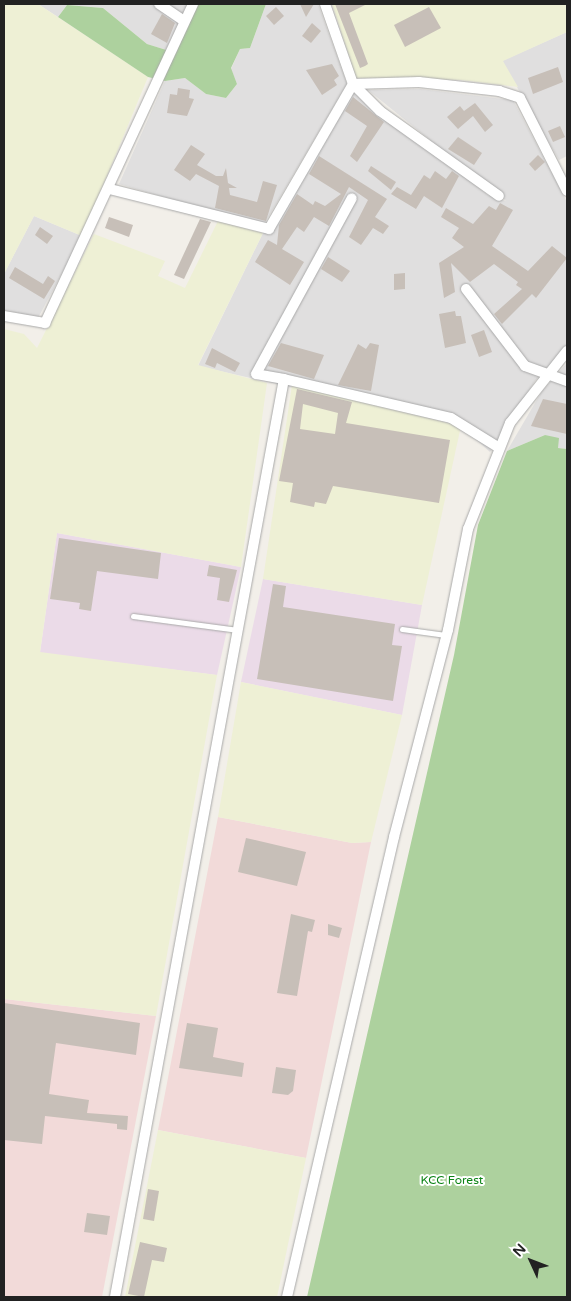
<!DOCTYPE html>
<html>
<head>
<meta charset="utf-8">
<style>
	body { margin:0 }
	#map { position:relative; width:571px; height:1301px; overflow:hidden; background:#f2efe9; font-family:"Varela Round",sans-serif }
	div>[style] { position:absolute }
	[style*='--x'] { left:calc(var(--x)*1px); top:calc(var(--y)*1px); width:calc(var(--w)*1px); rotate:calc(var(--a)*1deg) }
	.residential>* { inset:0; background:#e0dfdf }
	.commercial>* { inset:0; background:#f2dad9 }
	.industrial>* { inset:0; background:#ebdbe8 }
	.farmland>* { inset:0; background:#eef0d5 }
	.forest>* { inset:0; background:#add19e }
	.building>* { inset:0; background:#c7bfb8 }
	.roads { filter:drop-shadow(0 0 1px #a9a9a9) drop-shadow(0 0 1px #a9a9a9) }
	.service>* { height:5px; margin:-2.5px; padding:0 2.5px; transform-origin:2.5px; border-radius:2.5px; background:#fff }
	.minor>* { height:10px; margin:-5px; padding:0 5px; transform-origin:5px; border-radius:5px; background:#fff }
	span { translate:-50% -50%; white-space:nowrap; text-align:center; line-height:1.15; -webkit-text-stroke:4px #fff; paint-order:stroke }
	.park-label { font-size:12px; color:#0c8416 }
	.frame { position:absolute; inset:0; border:5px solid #222; pointer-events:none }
	.north { position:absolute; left:506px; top:1236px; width:50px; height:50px; -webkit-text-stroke:4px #fff; paint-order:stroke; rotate:313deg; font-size:14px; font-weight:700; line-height:20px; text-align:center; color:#222 }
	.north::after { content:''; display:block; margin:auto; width:18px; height:22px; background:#222; clip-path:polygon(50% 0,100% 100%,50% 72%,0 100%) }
</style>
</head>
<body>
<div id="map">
	<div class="residential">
		<div style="clip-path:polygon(38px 4px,187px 4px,176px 53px,147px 44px,103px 8px,67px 5px,58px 17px)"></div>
		<div style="clip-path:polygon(266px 4px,318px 4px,347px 84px,263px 226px,119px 184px,165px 81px,185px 78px,206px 94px,226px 98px,237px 84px,231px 69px,240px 49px,250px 48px)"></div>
		<div style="clip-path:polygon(567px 32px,567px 156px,559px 160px,502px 61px)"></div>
		<div style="clip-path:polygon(420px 89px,513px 100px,567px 202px,567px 346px,535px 381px,490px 452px,461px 426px,198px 366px,263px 233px,273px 232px,352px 90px,488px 195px,506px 201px,368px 90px)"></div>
		<div style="clip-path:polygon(34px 216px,82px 236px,38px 318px,4px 310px,4px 274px)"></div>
		<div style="clip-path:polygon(567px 363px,567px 449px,558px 448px,545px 435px,507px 451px,542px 391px)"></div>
	</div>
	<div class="commercial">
		<div style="clip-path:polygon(218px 817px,352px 843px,371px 842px,306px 1158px,158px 1130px)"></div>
		<div style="clip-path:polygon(4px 999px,156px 1016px,102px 1297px,4px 1297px)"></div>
	</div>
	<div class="industrial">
		<div style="clip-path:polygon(57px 533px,241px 567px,217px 675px,40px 653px)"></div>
		<div style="clip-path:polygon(263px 579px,422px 605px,402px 715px,241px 682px)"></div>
	</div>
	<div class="farmland">
		<div style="clip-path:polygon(4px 4px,38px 4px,148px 77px,82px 236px,34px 216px,4px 274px)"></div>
		<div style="clip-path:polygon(332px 4px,567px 4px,567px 32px,503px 61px,518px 87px,461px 80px,356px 78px)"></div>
		<div style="clip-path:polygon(218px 221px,263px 233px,198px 365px,267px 383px,241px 567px,57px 533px,40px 652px,217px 675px,156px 1016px,4px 999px,4px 329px,24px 334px,37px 348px,94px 234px,165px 261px,158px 276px,185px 288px)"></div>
		<div style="clip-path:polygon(292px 385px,461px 426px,422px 605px,263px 579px)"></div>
		<div style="clip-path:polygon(241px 682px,402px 715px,371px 842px,352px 843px,218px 817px)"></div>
		<div style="clip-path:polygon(158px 1130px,306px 1158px,277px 1297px,125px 1297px)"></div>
	</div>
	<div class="forest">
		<div style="clip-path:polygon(187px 4px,266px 4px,250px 48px,240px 49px,231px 68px,237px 84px,226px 98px,206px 94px,185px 78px,165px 81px,148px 77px,58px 17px,67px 5px,103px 8px,147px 44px,176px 53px)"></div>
		<div style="clip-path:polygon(545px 435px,559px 438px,558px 448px,567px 449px,567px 1297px,307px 1297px,454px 655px,478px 525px,507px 451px)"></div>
	</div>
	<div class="building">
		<div style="clip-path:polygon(300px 4px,314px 4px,306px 17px)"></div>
		<div style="clip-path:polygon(335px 4px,367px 4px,349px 13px,368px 64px,365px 66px,360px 68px)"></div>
		<div style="clip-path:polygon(276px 7px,284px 16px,274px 25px,266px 16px)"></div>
		<div style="clip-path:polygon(429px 7px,441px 28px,405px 47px,394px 25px)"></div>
		<div style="clip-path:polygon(162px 14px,175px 23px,167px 43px,151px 34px)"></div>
		<div style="clip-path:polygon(312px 23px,321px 31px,311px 43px,302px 36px)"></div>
		<div style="clip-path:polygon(332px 64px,339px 76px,334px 80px,337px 85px,322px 95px,306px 70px)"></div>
		<div style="clip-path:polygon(558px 67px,563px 82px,533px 94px,528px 78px)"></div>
		<div style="clip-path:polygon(178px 88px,190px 90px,189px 98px,194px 99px,187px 116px,167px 113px,170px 94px,177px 95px)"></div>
		<div style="clip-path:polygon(353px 97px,384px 122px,357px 162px,350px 156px,367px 126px,345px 111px)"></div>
		<div style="clip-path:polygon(475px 103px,493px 125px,485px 132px,473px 116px,458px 129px,447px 117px,460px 106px,464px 111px)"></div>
		<div style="clip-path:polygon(560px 126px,565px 137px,553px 142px,548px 131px)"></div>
		<div style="clip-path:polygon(458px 137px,482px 153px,474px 165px,448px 149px)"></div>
		<div style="clip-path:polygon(191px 145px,205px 154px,197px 165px,216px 176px,223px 176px,226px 168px,228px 183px,237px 188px,229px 188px,230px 195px,257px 202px,263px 181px,277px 185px,266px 221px,215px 208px,219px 186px,196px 174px,190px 181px,174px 170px)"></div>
		<div style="clip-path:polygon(538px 155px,545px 162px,535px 171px,529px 164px)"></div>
		<div style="clip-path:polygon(319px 156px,387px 199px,375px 217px,389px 226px,383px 234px,373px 228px,361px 245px,349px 237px,368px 200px,349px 187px,329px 226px,314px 217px,304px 232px,297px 227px,282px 249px,304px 262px,290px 285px,255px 262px,268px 240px,277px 245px,279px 225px,297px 194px,313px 205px,315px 201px,325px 206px,341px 194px,309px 174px)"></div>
		<div style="clip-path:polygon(371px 166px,396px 182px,391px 190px,368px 171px)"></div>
		<div style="clip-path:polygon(435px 171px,446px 179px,452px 171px,459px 176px,442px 208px,424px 196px,416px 209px,391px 194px,397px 187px,411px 195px,424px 175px,430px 179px)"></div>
		<div style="clip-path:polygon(500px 203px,513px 210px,492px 246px,528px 271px,552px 246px,567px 258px,536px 298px,532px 294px,502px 324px,494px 314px,522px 289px,516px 285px,518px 282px,494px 264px,470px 282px,451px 263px,455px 292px,444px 298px,439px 263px,464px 247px,452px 238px,459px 228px,441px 217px,446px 208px,473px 224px,489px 206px,496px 210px)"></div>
		<div style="clip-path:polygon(109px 217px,133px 225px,129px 237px,105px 228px)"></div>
		<div style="clip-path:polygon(200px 219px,211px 222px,184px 279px,174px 275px)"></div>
		<div style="clip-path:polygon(40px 227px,53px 236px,47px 244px,35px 235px)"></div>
		<div style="clip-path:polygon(328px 257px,350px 271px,342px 282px,321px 269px)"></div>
		<div style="clip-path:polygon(15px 267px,43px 284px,48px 276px,55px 281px,44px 299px,9px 278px)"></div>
		<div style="clip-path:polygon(405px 273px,405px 289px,394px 290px,394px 274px)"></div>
		<div style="clip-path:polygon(455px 311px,456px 316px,461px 316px,466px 343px,445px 348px,439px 314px)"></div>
		<div style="clip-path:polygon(484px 330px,492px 352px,479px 357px,471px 335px)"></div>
		<div style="clip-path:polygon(281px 343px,324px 355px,314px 379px,268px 366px)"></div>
		<div style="clip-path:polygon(370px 343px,379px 345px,371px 391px,338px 385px,358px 344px,366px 349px)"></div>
		<div style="clip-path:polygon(212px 348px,240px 363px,235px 372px,217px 363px,215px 368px,205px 364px)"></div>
		<div style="clip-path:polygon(evenodd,297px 389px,352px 402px,346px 423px,450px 440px,439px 503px,333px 486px,326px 504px,315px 502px,314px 507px,290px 502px,293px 483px,279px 481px,297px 389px,303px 404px,338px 413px,335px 434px,300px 429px,303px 404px)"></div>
		<div style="clip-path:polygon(543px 399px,567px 404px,567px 434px,531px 426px)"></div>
		<div style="clip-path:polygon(59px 538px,161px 553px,158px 579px,97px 571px,91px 611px,79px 609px,80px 603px,50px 599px)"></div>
		<div style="clip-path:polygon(209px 565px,237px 570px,229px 602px,217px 600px,220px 578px,207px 576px)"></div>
		<div style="clip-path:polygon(273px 584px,286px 586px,283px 607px,395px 624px,392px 645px,402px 646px,393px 701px,257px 679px)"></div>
		<div style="clip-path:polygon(246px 838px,306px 852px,297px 886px,238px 872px)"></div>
		<div style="clip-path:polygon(291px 914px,315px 920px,312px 932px,308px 931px,297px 996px,277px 993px)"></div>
		<div style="clip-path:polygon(328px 924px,342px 928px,339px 938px,328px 935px)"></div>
		<div style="clip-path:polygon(4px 1003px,140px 1023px,136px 1055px,56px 1043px,49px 1094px,89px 1100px,87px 1113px,128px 1116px,127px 1130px,117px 1129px,117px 1124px,45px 1116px,42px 1144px,4px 1140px)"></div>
		<div style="clip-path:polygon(187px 1023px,218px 1028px,213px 1057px,244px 1063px,242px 1077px,179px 1068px)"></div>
		<div style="clip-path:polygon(276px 1067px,296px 1070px,293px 1091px,288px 1095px,272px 1093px)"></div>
		<div style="clip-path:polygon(148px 1189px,159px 1191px,154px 1221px,143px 1219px)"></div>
		<div style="clip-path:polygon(87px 1213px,110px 1216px,107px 1235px,84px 1232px)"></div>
		<div style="clip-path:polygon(140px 1242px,167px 1248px,164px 1262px,152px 1260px,144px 1297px,128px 1294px)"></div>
	</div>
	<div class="roads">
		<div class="service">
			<div style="--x:133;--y:616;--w:106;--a:7.6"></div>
			<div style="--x:402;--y:629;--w:44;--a:7.8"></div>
		</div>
		<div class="minor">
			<div style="--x:159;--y:4;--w:30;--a:34"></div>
			<div style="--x:325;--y:4;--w:85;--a:70.7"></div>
			<div style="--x:353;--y:84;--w:38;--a:45"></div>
			<div style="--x:380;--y:111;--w:146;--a:35.5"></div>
			<div style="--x:353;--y:84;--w:66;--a:-1.7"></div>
			<div style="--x:419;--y:82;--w:81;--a:6.4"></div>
			<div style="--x:499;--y:91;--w:22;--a:18"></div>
			<div style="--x:520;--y:98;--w:104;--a:63.2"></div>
			<div style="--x:110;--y:189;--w:164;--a:14.1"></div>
			<div style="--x:269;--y:229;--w:168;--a:-59.9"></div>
			<div style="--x:466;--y:289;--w:97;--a:52.5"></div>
			<div style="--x:525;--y:366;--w:45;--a:19.7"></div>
			<div style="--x:4;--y:316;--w:42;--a:9.7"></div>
			<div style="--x:45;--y:323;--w:352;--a:-65.1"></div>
			<div style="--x:284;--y:379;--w:171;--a:13.1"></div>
			<div style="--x:451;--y:418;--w:55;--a:31.7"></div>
			<div style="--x:115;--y:1297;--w:933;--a:-79.57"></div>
			<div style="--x:284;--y:379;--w:28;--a:-170"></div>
			<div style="--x:256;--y:374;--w:200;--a:-61.4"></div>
			<div style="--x:287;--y:1297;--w:472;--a:-76.9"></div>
			<div style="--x:394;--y:837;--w:214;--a:-75.4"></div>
			<div style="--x:448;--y:630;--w:103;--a:-78.8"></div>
			<div style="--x:468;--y:529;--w:114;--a:-68.4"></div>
			<div style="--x:510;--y:423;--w:92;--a:-51.6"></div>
		</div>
	</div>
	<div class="park-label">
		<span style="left:452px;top:1181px">KCC Forest</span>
	</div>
	<div class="frame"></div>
	<div class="north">N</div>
</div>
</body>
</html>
